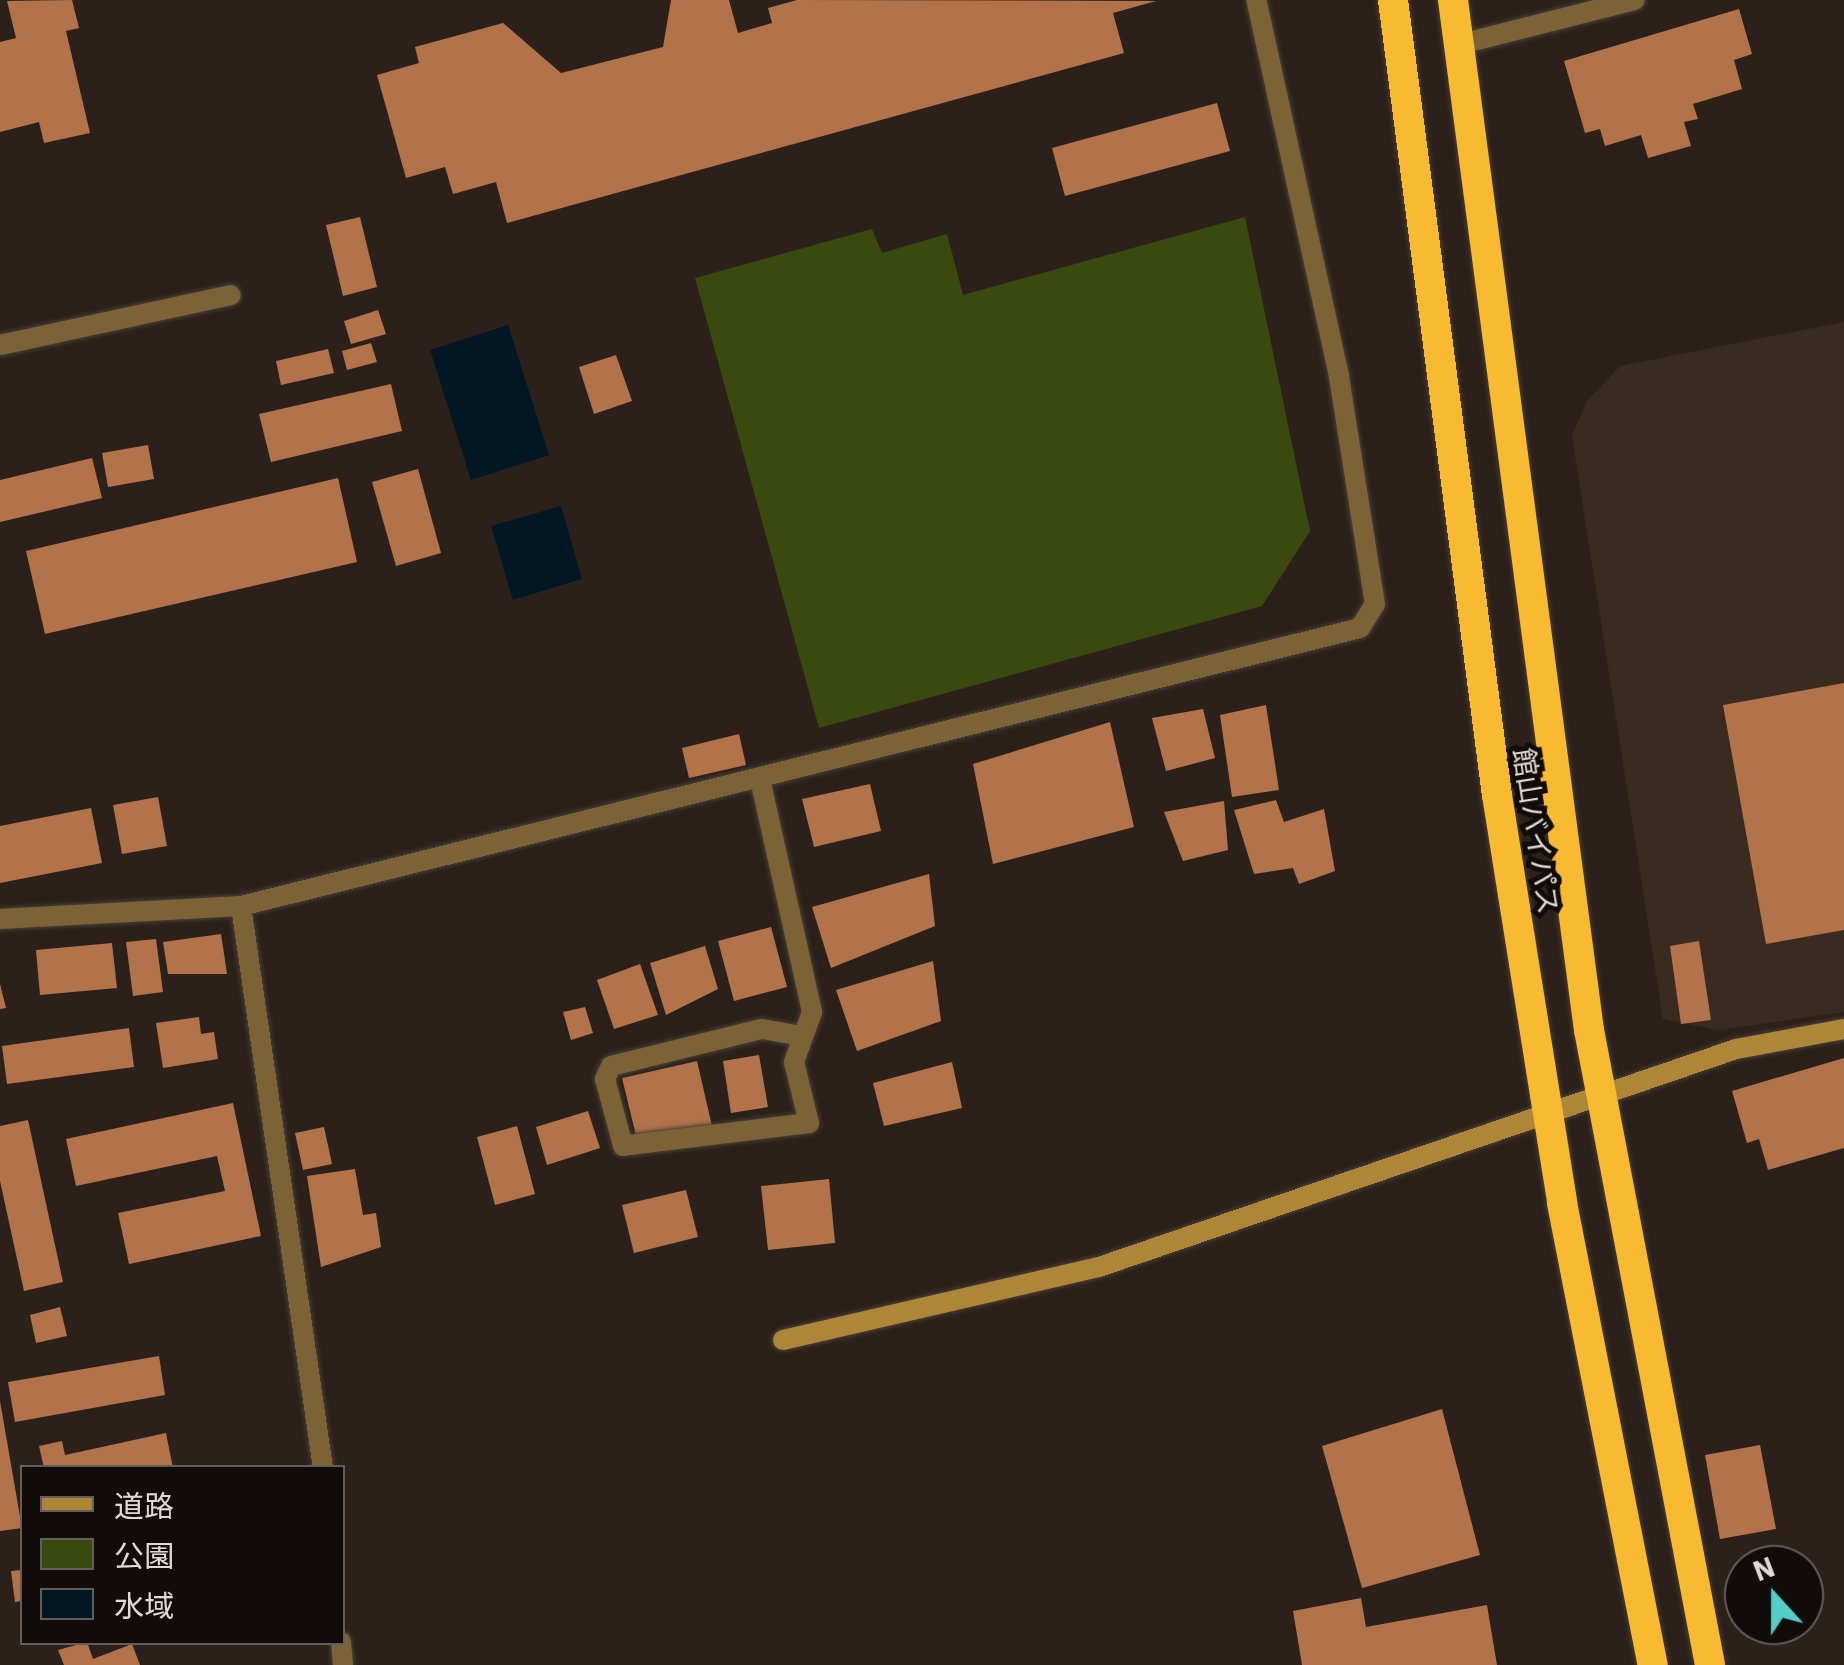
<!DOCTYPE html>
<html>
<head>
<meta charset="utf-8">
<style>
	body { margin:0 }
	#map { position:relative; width:1844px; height:1665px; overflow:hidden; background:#2c211a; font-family:"IBM Plex Sans","Noto Sans JP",sans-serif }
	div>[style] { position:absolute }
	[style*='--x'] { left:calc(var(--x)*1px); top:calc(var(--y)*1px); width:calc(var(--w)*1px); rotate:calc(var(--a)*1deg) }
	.medical>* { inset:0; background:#3a2b21 }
	.green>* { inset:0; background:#3a4a0e }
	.water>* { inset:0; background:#031624 }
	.building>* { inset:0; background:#b2734b }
	.roads { filter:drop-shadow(0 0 2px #493e38) drop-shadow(0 0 2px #493e38) }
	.street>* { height:20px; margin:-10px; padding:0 10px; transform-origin:10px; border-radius:10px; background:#7b6335 }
	.secondary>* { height:20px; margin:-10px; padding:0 10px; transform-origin:10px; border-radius:10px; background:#ad8637 }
	.highway>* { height:30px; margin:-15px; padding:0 15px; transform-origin:15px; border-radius:15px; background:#f7ba30 }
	span { translate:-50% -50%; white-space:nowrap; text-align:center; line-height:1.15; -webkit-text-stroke:10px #110c09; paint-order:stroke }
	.street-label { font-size:28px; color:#e1d9d5 }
	.legend { position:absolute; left:20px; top:1465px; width:325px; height:180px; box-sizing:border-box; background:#110c09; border:2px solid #645e5b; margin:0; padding:12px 18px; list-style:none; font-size:30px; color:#e1d9d5 }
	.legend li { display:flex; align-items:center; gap:20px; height:50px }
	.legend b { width:50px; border:2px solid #645e5b }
	.north { position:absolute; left:1724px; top:1545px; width:100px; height:100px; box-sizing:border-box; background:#110c09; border:2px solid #645e5b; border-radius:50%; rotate:339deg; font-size:28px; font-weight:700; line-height:40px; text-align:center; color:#e1d9d5 }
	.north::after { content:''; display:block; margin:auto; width:35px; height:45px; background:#54cdc8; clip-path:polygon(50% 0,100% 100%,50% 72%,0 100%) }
</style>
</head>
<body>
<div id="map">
	<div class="medical">
		<div style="clip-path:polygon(1844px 322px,1844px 1012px,1719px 1030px,1663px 1019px,1572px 436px,1587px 401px,1620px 366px)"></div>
	</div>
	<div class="green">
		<div style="clip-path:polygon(1245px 217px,1310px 531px,1262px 606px,819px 728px,695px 278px,872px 229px,882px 253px,947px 234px,963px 295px)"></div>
	</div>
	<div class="water">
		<div style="clip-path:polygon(508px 325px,549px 455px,471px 480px,430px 350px)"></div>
		<div style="clip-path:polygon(561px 506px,582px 579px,513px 600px,491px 526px)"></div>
	</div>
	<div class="building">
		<div style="clip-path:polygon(72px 0,79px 28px,66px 31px,90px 133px,44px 143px,39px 122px,0 132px,0 42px,16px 38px,7px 1px)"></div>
		<div style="clip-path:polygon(671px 0,729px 0,738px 33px,772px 23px,768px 8px,797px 0,1156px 1px,1113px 13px,1124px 53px,507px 223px,496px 182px,453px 194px,445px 167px,406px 178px,377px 75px,419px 63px,415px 47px,503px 23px,561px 73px,663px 47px)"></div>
		<div style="clip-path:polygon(1739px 9px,1752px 54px,1734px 60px,1742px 89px,1693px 104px,1698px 119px,1684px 122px,1691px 146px,1648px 158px,1641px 135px,1605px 146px,1600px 129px,1585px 133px,1564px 61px)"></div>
		<div style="clip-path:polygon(1217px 103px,1230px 151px,1065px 196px,1052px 148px)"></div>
		<div style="clip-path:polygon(360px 217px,377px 287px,343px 296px,326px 225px)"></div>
		<div style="clip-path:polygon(378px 310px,386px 334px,351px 344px,344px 321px)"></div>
		<div style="clip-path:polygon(371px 343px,377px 362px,347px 370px,342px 351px)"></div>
		<div style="clip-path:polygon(328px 349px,334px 373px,281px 385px,276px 361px)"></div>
		<div style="clip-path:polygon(616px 355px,632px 401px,594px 414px,579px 367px)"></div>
		<div style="clip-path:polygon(391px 384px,402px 431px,271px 462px,259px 414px)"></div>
		<div style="clip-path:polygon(148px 445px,154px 479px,108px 487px,102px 453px)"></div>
		<div style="clip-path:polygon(92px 458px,102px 498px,0 522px,0 480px)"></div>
		<div style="clip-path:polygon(418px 469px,441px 553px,396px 566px,372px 482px)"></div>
		<div style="clip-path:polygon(338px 478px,357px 562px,45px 634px,26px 551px)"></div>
		<div style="clip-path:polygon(1844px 683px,1844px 930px,1766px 944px,1723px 705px)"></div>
		<div style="clip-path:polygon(1266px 705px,1279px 790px,1232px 797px,1220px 715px)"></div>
		<div style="clip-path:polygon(1203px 709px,1215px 758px,1166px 771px,1152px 718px)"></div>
		<div style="clip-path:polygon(1110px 722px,1134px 827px,993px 864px,973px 764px)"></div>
		<div style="clip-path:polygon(739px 734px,746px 765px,689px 778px,682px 748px)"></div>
		<div style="clip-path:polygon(870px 784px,881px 831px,814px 847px,802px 799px)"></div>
		<div style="clip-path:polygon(158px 797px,167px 846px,122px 854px,113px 805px)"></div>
		<div style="clip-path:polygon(1276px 800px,1284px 822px,1324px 809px,1335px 871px,1299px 884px,1293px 868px,1254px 874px,1234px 810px)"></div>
		<div style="clip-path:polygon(1224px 801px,1228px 850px,1183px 861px,1164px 812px)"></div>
		<div style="clip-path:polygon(91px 808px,102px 863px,0 883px,0 826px)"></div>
		<div style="clip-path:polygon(929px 874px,935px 926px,831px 968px,812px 907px)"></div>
		<div style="clip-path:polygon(771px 927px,787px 987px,734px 1001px,718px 941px)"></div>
		<div style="clip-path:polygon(221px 934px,227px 974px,168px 974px,163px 942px)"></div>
		<div style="clip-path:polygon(156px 939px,163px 992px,133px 996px,126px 942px)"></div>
		<div style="clip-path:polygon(1699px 941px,1711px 1020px,1681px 1024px,1670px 946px)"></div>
		<div style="clip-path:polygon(112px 943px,117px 988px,40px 995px,36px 950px)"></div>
		<div style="clip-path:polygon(705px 946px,718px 989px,666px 1015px,650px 963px)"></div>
		<div style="clip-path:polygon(933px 961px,941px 1021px,857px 1051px,836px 990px)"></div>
		<div style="clip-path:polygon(640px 964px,658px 1015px,614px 1029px,597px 980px)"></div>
		<div style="clip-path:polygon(0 984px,6px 1008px,0 1009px)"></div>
		<div style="clip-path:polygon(585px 1007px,593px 1033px,571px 1040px,563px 1012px)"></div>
		<div style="clip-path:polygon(199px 1017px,201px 1034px,214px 1032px,218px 1059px,163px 1068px,156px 1023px)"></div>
		<div style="clip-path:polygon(129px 1028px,134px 1067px,7px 1084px,2px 1046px)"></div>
		<div style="clip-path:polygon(759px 1055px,768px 1107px,731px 1113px,723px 1061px)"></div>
		<div style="clip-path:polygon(1844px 1058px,1844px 1148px,1768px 1170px,1759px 1139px,1747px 1143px,1732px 1091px)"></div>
		<div style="clip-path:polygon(697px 1061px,712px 1126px,638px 1144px,622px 1078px)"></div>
		<div style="clip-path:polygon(952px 1062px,962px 1108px,884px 1126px,873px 1083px)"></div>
		<div style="clip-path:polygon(233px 1103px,261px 1236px,129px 1264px,118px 1213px,225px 1191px,217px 1156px,76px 1186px,66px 1139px)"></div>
		<div style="clip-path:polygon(588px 1111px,600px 1148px,547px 1165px,536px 1127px)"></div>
		<div style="clip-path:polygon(28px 1120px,63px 1282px,24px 1291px,0 1181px,0 1126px)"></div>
		<div style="clip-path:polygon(517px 1126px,535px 1194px,495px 1205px,477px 1137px)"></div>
		<div style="clip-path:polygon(324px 1127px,332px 1164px,303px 1170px,295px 1133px)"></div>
		<div style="clip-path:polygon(355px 1169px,363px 1215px,376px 1213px,381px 1247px,321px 1267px,307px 1176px)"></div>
		<div style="clip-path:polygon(829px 1179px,835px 1243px,768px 1250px,761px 1186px)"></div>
		<div style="clip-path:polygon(686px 1190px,698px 1237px,634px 1253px,622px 1205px)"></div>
		<div style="clip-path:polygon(60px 1307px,67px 1336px,36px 1343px,30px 1315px)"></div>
		<div style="clip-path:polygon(159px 1356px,165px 1395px,15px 1422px,8px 1382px)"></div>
		<div style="clip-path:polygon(0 1401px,22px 1528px,0 1531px)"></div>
		<div style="clip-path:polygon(1442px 1409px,1480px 1555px,1362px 1588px,1322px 1446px)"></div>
		<div style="clip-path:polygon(166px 1433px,173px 1468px,44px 1468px,39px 1446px,62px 1441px,65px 1455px)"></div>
		<div style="clip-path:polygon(1760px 1445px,1776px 1529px,1720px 1539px,1705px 1455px)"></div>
		<div style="clip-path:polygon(22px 1570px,22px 1601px,15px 1602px,11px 1571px)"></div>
		<div style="clip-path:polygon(1361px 1598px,1366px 1627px,1487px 1605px,1497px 1665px,1302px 1665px,1293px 1611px)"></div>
		<div style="clip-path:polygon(87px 1642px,93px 1659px,132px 1644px,140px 1665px,64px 1665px,58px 1650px)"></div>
	</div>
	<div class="roads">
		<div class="street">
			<div style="--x:1461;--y:44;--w:179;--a:-14.2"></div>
			<div style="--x:0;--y:345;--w:236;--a:-12.2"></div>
			<div style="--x:760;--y:779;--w:239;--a:77.4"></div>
			<div style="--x:812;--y:1012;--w:53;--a:109.8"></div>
			<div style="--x:794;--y:1062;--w:63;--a:76.2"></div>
			<div style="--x:809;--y:1123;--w:187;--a:173"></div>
			<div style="--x:623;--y:1146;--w:69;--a:-105"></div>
			<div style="--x:605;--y:1079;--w:14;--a:-65"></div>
			<div style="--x:611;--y:1066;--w:155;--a:-13.8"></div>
			<div style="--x:762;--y:1029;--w:39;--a:10"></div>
			<div style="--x:241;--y:906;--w:568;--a:81.7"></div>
			<div style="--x:0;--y:919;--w:241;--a:-3.1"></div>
			<div style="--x:241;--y:906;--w:1153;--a:-13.95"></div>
			<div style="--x:1360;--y:628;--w:28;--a:-58"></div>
			<div style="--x:1375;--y:604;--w:231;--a:-99"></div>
			<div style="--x:1339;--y:376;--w:385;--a:-102.4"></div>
			<div style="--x:341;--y:1642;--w:23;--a:85"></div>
		</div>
		<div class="secondary">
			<div style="--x:783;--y:1340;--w:324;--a:-13"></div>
			<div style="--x:1099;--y:1267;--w:673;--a:-18.89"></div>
			<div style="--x:1736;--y:1049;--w:110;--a:-10.5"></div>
		</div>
		<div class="highway">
			<div style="--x:1393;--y:0;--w:802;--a:82.55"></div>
			<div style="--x:1497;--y:795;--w:413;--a:80.9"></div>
			<div style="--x:1562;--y:1203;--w:471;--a:78.9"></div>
			<div style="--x:1453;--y:0;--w:1039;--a:82.48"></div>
			<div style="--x:1589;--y:1030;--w:646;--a:79.21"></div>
		</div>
	</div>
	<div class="street-label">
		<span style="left:1536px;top:831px;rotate:81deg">館山バイパス</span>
	</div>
	<ul class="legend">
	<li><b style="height:12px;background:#ad8637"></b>道路</li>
	<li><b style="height:28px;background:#3a4a0e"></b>公園</li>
	<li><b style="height:28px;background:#031624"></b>水域</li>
	</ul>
	<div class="north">N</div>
</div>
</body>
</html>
